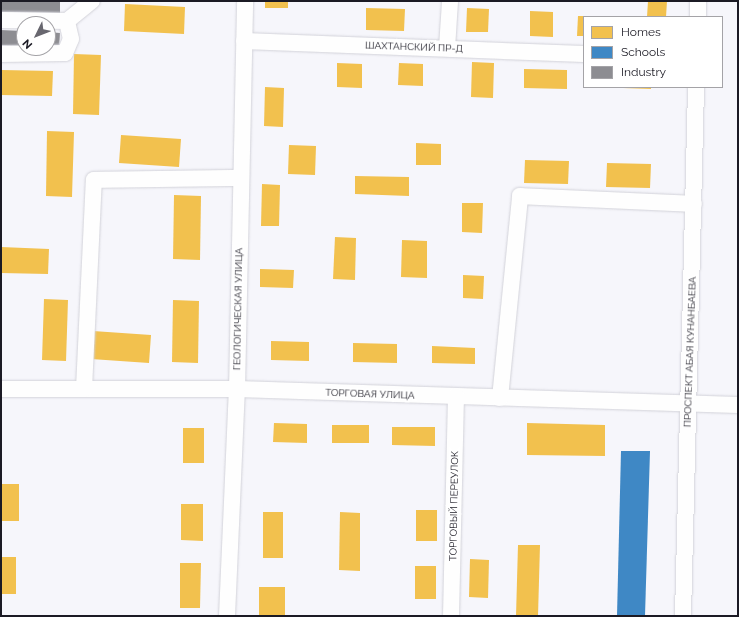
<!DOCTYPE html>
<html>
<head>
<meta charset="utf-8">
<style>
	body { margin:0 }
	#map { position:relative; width:739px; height:617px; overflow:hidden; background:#f6f6fb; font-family:Raleway,sans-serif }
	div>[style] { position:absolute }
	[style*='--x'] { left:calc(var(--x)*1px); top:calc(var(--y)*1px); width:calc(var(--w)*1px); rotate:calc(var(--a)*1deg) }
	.homes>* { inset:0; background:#f2c14e }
	.schools>* { inset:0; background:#3f88c5 }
	.industry>* { inset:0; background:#8d8d92 }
	.roads { filter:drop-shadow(0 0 1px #d2d2d9) drop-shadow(0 0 1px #d2d2d9) }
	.minor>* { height:16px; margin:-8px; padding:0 8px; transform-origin:8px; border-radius:8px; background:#fefefe }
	span { translate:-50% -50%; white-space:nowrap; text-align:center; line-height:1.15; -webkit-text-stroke:4px #fff; paint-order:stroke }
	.street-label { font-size:10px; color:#1b1a24 }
	.frame { position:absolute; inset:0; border:2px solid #1b1a24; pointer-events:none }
	.legend { position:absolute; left:583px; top:16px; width:140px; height:72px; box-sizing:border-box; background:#fff; border:1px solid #a4a3a7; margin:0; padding:5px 7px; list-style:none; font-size:12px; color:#1b1a24 }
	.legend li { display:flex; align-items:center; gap:8px; height:20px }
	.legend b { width:20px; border:1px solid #a4a3a7 }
	.north { position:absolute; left:16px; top:16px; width:40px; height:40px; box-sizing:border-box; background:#fff; border:1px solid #a4a3a7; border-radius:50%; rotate:227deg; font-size:11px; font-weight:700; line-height:16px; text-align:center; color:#1b1a24 }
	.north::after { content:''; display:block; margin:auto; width:14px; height:18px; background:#68676f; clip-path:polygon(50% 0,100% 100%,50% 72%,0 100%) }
</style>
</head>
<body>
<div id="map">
	<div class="homes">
		<div style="clip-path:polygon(265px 1px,288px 1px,288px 8px,265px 8px)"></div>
		<div style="clip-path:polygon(648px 1px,667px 1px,666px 17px,647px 17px)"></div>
		<div style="clip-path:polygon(125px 4px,185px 7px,184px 34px,124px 31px)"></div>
		<div style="clip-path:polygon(366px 8px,405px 9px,404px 31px,366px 30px)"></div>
		<div style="clip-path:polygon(467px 8px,489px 9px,488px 32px,466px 32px)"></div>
		<div style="clip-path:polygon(530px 11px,553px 12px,553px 37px,530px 36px)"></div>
		<div style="clip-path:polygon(578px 16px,584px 16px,584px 36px,577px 36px)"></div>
		<div style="clip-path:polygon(74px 54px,101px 55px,99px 115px,73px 114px)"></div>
		<div style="clip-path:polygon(472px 62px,494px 63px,493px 98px,471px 97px)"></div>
		<div style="clip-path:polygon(337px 63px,362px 64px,362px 88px,337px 87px)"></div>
		<div style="clip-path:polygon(399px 63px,423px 64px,423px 86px,398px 85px)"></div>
		<div style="clip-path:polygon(524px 69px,567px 70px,567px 89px,524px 88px)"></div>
		<div style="clip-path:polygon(1px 70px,53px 71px,52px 96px,1px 95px)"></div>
		<div style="clip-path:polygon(265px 87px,284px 88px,283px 127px,264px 126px)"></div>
		<div style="clip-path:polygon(623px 87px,651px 87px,651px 89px,623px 88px)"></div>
		<div style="clip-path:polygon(47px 131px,74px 132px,72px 197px,46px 196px)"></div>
		<div style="clip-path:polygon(121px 135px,181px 139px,179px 167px,119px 163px)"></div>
		<div style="clip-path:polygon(416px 143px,441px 144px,441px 165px,416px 165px)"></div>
		<div style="clip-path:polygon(289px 145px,316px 146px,315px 175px,288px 174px)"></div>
		<div style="clip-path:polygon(525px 160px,569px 161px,568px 184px,524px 183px)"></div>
		<div style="clip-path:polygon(607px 163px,651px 164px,650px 188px,606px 187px)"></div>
		<div style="clip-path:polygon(355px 176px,409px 177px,409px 196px,355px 194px)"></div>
		<div style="clip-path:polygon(262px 184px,280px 185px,279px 226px,261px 226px)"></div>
		<div style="clip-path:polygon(174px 195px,201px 196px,200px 260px,173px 259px)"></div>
		<div style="clip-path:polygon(462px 203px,483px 203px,482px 233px,462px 232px)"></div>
		<div style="clip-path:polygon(335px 237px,356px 238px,355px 280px,333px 279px)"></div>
		<div style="clip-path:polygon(402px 240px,427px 241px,427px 278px,401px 277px)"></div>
		<div style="clip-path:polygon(1px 247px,49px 249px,48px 274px,1px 273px)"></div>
		<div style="clip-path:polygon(260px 269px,294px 270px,293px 288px,260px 287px)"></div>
		<div style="clip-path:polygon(463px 275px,484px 276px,483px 299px,463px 298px)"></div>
		<div style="clip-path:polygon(44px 299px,68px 300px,66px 361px,42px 360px)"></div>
		<div style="clip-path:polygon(173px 300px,199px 301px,198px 363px,172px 362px)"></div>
		<div style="clip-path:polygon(93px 331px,151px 335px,149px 363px,91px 359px)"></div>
		<div style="clip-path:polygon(271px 341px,309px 342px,309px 361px,271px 360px)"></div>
		<div style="clip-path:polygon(353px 343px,397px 344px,397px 363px,353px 362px)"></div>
		<div style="clip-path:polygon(432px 346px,475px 348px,475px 364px,432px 363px)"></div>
		<div style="clip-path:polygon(274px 423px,307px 424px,307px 443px,273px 442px)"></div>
		<div style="clip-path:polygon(527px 423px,605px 425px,605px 456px,527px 455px)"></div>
		<div style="clip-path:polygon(332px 425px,369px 425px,369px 443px,332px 443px)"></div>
		<div style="clip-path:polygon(392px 427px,435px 427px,435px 446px,392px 445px)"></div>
		<div style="clip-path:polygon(183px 428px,204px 428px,204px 463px,183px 463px)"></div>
		<div style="clip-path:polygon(1px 484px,19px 484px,19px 521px,1px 521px)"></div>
		<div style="clip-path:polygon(181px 504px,203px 504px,203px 541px,181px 540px)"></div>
		<div style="clip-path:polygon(416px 510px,437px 510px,437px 541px,416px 541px)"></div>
		<div style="clip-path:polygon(263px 512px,283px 512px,283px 558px,263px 558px)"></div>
		<div style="clip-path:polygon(340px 512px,360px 513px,360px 571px,339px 570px)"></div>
		<div style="clip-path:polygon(518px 545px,540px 545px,538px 616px,516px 616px)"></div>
		<div style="clip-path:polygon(1px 557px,16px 557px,16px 594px,1px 594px)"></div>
		<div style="clip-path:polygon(470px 559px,489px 560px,488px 598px,469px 597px)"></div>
		<div style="clip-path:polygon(180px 563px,201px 563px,200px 608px,180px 608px)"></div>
		<div style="clip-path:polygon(415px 566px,436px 566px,436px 599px,415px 599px)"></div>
		<div style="clip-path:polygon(259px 587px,285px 587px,285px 616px,259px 616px)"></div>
	</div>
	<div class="schools">
		<div style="clip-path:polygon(621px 451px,650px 451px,645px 616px,617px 616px)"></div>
	</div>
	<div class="industry">
		<div style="clip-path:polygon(1px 1px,60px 1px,60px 14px,1px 12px)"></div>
		<div style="clip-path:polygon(1px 30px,24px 31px,24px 46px,1px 45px)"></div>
		<div style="clip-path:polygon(48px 32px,60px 33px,59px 48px,48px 48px)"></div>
	</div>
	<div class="roads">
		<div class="minor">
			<div style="--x:698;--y:17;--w:16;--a:-90"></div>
			<div style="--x:1;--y:20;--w:66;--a:0.9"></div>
			<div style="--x:67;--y:21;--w:32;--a:-39"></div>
			<div style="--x:244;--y:41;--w:340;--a:2.2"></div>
			<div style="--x:447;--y:48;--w:47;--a:-86.3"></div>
			<div style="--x:1;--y:54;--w:64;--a:-0.9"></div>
			<div style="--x:65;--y:53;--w:15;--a:-67"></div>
			<div style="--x:71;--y:39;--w:18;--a:-103"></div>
			<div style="--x:1;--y:389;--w:236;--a:0"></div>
			<div style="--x:237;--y:389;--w:501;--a:1.83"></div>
			<div style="--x:84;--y:389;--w:209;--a:-87.3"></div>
			<div style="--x:94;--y:180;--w:147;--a:-0.8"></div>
			<div style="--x:500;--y:398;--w:203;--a:-84.3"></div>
			<div style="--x:520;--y:196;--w:174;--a:2.6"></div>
			<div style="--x:227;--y:616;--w:227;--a:-87.5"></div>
			<div style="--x:237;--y:389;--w:388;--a:-88.8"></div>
			<div style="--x:451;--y:616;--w:220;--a:-88.7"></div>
			<div style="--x:683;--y:616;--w:529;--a:-88.59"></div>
		</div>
	</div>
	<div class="street-label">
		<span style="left:414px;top:47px;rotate:2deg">ШАХТАНСКИЙ ПР-Д</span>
		<span style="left:238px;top:309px;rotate:-89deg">ГЕОЛОГИЧЕСКАЯ УЛИЦА</span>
		<span style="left:690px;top:352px;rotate:-88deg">ПРОСПЕКТ АБАЯ КУНАНБАЕВА</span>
		<span style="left:370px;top:394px;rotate:2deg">ТОРГОВАЯ УЛИЦА</span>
		<span style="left:454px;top:506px;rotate:-89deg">ТОРГОВЫЙ ПЕРЕУЛОК</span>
	</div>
	<div class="frame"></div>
	<ul class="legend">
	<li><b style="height:11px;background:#f2c14e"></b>Homes</li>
	<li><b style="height:11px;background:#3f88c5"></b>Schools</li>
	<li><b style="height:11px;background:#8d8d92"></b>Industry</li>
	</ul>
	<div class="north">N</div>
</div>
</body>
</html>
